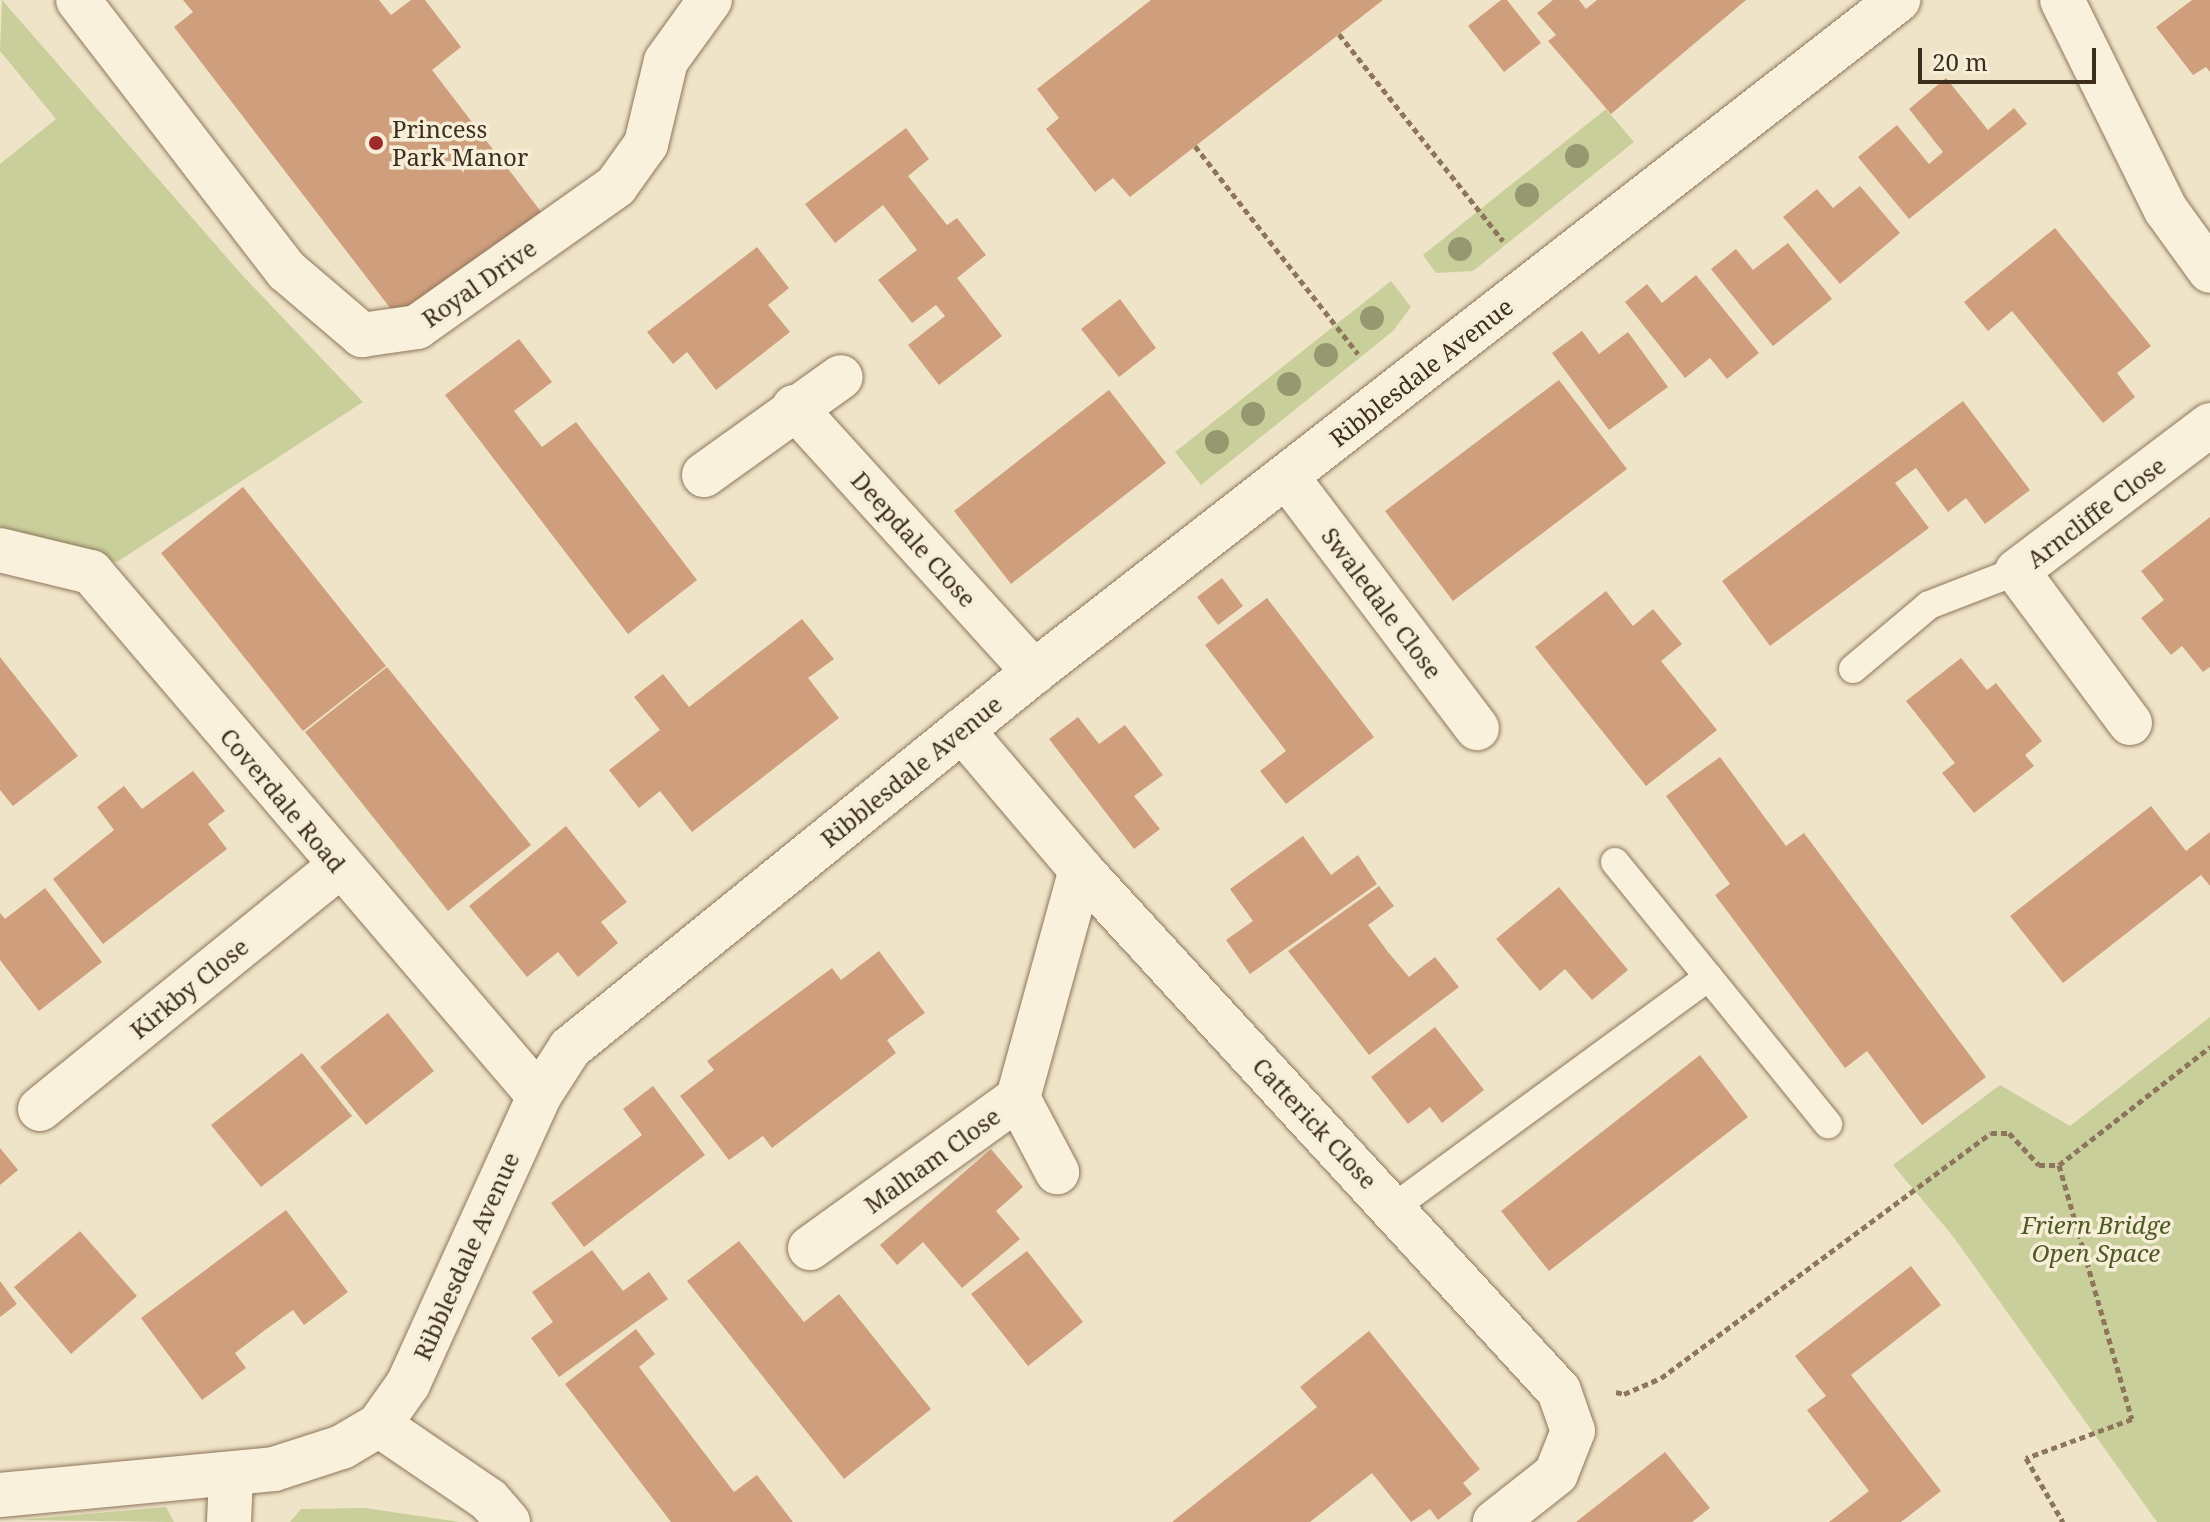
<!DOCTYPE html>
<html>
<head>
<meta charset="utf-8">
<style>
	body { margin:0 }
	#map { position:relative; width:2210px; height:1522px; overflow:hidden; background:#f0e4c8; font-family:"Noto Serif",serif }
	div>[style] { position:absolute }
	[style*='--x'] { left:calc(var(--x)*1px); top:calc(var(--y)*1px); width:calc(var(--w)*1px); rotate:calc(var(--a)*1deg) }
	.green>* { inset:0; background:#c9cf9b }
	.building>* { inset:0; background:#cf9f7d }
	.path>* { height:5px; margin-top:-2.5px; transform-origin:0; background:repeating-linear-gradient(90deg,#8d765c 0 6px,transparent 0 10px) }
	.roads { filter:drop-shadow(0 0 2px #8d765c) drop-shadow(0 0 2px #8d765c) }
	.lane>* { height:28px; margin:-14px; padding:0 14px; transform-origin:14px; border-radius:14px; background:#faf1dc }
	.street>* { height:44px; margin:-22px; padding:0 22px; transform-origin:22px; border-radius:22px; background:#faf1dc }
	.trees>* { width:24px; height:24px; margin:-12px; border-radius:50%; background:#96986f }
	.dots>* { width:22px; height:22px; translate:-50% -50%; box-sizing:border-box; border:4px solid #f7eed8; border-radius:50% }
	span { translate:-50% -50%; white-space:nowrap; text-align:center; line-height:1.15; -webkit-text-stroke:7px #f7eed8; paint-order:stroke }
	.poi-label { font-size:24px; color:#3d2e20 }
	.left { translate:0 -50%; text-align:left }
	.street-label { font-size:24px; color:#3d2e20 }
	.park-label { font-size:24px; color:#4d5a26; font-style:italic }
	.scale { position:absolute; left:1918px; top:48px; width:178px; height:36px; box-sizing:border-box; border:4px solid #3d2e20; border-top:0; padding-left:10px; font-size:24px; line-height:28px; white-space:nowrap; color:#3d2e20; -webkit-text-stroke:6px #f7eed8; paint-order:stroke }
</style>
</head>
<body>
<div id="map">
	<div class="green">
		<div style="clip-path:polygon(2px 0,243px 276px,363px 402px,117px 562px,0 538px,0 164px,56px 119px,0 51px)"></div>
		<div style="clip-path:polygon(1606px 109px,1634px 142px,1473px 271px,1436px 273px,1423px 255px)"></div>
		<div style="clip-path:polygon(1391px 281px,1411px 307px,1393px 331px,1201px 485px,1175px 452px)"></div>
		<div style="clip-path:polygon(2210px 1017px,2210px 1522px,2157px 1522px,1952px 1235px,1893px 1165px,2000px 1085px,2070px 1126px)"></div>
		<div style="clip-path:polygon(166px 1507px,174px 1522px,18px 1520px)"></div>
		<div style="clip-path:polygon(365px 1508px,460px 1522px,290px 1522px,301px 1509px)"></div>
	</div>
	<div class="building">
		<div style="clip-path:polygon(183px 0,379px 0,391px 15px,411px 0,425px 0,461px 47px,432px 70px,545px 217px,404px 326px,174px 27px,193px 12px)"></div>
		<div style="clip-path:polygon(1151px 0,1383px 0,1130px 197px,1113px 178px,1095px 192px,1046px 129px,1059px 118px,1037px 89px)"></div>
		<div style="clip-path:polygon(1501px 0,1507px 0,1541px 43px,1504px 72px,1468px 26px)"></div>
		<div style="clip-path:polygon(1553px 0,1579px 0,1586px 9px,1597px 0,1746px 0,1611px 114px,1548px 41px,1556px 35px,1537px 13px)"></div>
		<div style="clip-path:polygon(2192px 0,2210px 0,2210px 72px,2206px 67px,2193px 75px,2156px 27px)"></div>
		<div style="clip-path:polygon(1946px 78px,1988px 130px,2014px 108px,2027px 124px,1909px 219px,1858px 157px,1897px 125px,1929px 164px,1943px 152px,1909px 109px)"></div>
		<div style="clip-path:polygon(906px 128px,929px 159px,908px 176px,947px 225px,957px 218px,986px 255px,957px 278px,1002px 336px,939px 385px,908px 345px,945px 316px,936px 305px,912px 323px,878px 280px,917px 250px,883px 205px,835px 243px,805px 204px)"></div>
		<div style="clip-path:polygon(1860px 186px,1900px 233px,1840px 284px,1783px 217px,1817px 189px,1833px 208px)"></div>
		<div style="clip-path:polygon(2055px 228px,2151px 346px,2117px 373px,2135px 397px,2103px 423px,2012px 311px,1988px 331px,1964px 302px)"></div>
		<div style="clip-path:polygon(1788px 243px,1832px 299px,1773px 346px,1711px 269px,1736px 249px,1753px 270px)"></div>
		<div style="clip-path:polygon(757px 247px,789px 288px,768px 305px,790px 332px,716px 390px,687px 352px,673px 364px,647px 332px)"></div>
		<div style="clip-path:polygon(1696px 275px,1759px 353px,1727px 379px,1710px 358px,1685px 378px,1625px 302px,1647px 284px,1662px 303px)"></div>
		<div style="clip-path:polygon(1120px 299px,1156px 348px,1119px 377px,1081px 329px)"></div>
		<div style="clip-path:polygon(1582px 331px,1599px 354px,1628px 332px,1668px 387px,1609px 430px,1552px 353px)"></div>
		<div style="clip-path:polygon(519px 339px,552px 382px,514px 411px,542px 447px,576px 422px,697px 580px,628px 634px,445px 395px)"></div>
		<div style="clip-path:polygon(1559px 380px,1627px 469px,1453px 601px,1385px 511px)"></div>
		<div style="clip-path:polygon(1109px 390px,1166px 463px,1011px 584px,954px 511px)"></div>
		<div style="clip-path:polygon(1963px 401px,2030px 490px,1985px 524px,1966px 498px,1948px 512px,1916px 468px,1895px 483px,1929px 528px,1770px 646px,1722px 581px)"></div>
		<div style="clip-path:polygon(243px 487px,386px 666px,303px 731px,161px 553px)"></div>
		<div style="clip-path:polygon(2210px 517px,2210px 667px,2203px 672px,2182px 646px,2171px 655px,2141px 618px,2164px 600px,2141px 571px)"></div>
		<div style="clip-path:polygon(1222px 578px,1243px 606px,1218px 625px,1197px 597px)"></div>
		<div style="clip-path:polygon(1606px 591px,1633px 626px,1653px 609px,1682px 644px,1661px 661px,1717px 730px,1646px 786px,1535px 647px)"></div>
		<div style="clip-path:polygon(1267px 598px,1374px 737px,1286px 804px,1260px 771px,1286px 751px,1205px 645px)"></div>
		<div style="clip-path:polygon(802px 619px,834px 659px,808px 678px,839px 718px,692px 832px,660px 791px,639px 808px,609px 770px,660px 730px,634px 697px,663px 674px,689px 707px)"></div>
		<div style="clip-path:polygon(0 657px,78px 756px,13px 806px,0 790px)"></div>
		<div style="clip-path:polygon(1961px 658px,1987px 690px,1996px 683px,2042px 741px,2025px 755px,2034px 766px,1974px 813px,1942px 773px,1955px 763px,1906px 701px)"></div>
		<div style="clip-path:polygon(387px 667px,531px 845px,448px 911px,305px 732px)"></div>
		<div style="clip-path:polygon(1078px 717px,1099px 744px,1125px 725px,1163px 775px,1134px 796px,1160px 829px,1134px 849px,1049px 739px)"></div>
		<div style="clip-path:polygon(1720px 757px,1786px 846px,1804px 833px,1986px 1077px,1922px 1125px,1867px 1051px,1845px 1068px,1715px 895px,1730px 884px,1666px 796px)"></div>
		<div style="clip-path:polygon(193px 771px,225px 811px,208px 824px,227px 849px,103px 944px,53px 879px,114px 830px,97px 807px,124px 786px,142px 809px)"></div>
		<div style="clip-path:polygon(2151px 806px,2186px 851px,2210px 832px,2210px 886px,2201px 875px,2063px 983px,2010px 916px)"></div>
		<div style="clip-path:polygon(566px 826px,627px 902px,601px 922px,618px 943px,578px 977px,558px 952px,527px 977px,469px 906px)"></div>
		<div style="clip-path:polygon(1303px 836px,1331px 875px,1358px 855px,1377px 884px,1250px 974px,1226px 940px,1253px 921px,1230px 889px)"></div>
		<div style="clip-path:polygon(1379px 886px,1394px 906px,1368px 925px,1388px 952px,1409px 977px,1435px 957px,1459px 987px,1369px 1055px,1288px 951px)"></div>
		<div style="clip-path:polygon(1559px 887px,1628px 970px,1592px 1000px,1565px 969px,1540px 991px,1496px 939px)"></div>
		<div style="clip-path:polygon(45px 888px,102px 962px,39px 1011px,0 960px,0 913px,5px 919px)"></div>
		<div style="clip-path:polygon(879px 951px,925px 1013px,887px 1040px,896px 1053px,772px 1148px,763px 1136px,729px 1160px,680px 1096px,714px 1070px,707px 1061px,832px 968px,841px 980px)"></div>
		<div style="clip-path:polygon(388px 1013px,434px 1071px,366px 1125px,320px 1067px)"></div>
		<div style="clip-path:polygon(1435px 1027px,1484px 1090px,1442px 1123px,1430px 1107px,1408px 1124px,1371px 1077px)"></div>
		<div style="clip-path:polygon(302px 1053px,352px 1116px,261px 1187px,211px 1125px)"></div>
		<div style="clip-path:polygon(1700px 1055px,1748px 1117px,1549px 1271px,1501px 1211px)"></div>
		<div style="clip-path:polygon(653px 1086px,705px 1155px,584px 1247px,551px 1203px,642px 1135px,623px 1109px)"></div>
		<div style="clip-path:polygon(0 1148px,18px 1170px,0 1185px)"></div>
		<div style="clip-path:polygon(991px 1149px,1023px 1187px,996px 1211px,1020px 1239px,962px 1288px,923px 1242px,897px 1265px,880px 1245px)"></div>
		<div style="clip-path:polygon(286px 1210px,348px 1292px,304px 1325px,293px 1310px,265px 1330px,235px 1353px,246px 1368px,202px 1400px,141px 1318px)"></div>
		<div style="clip-path:polygon(80px 1231px,137px 1296px,71px 1354px,14px 1287px)"></div>
		<div style="clip-path:polygon(739px 1241px,804px 1322px,839px 1294px,931px 1409px,844px 1479px,687px 1281px)"></div>
		<div style="clip-path:polygon(592px 1250px,623px 1291px,649px 1272px,668px 1299px,559px 1377px,531px 1338px,553px 1322px,532px 1292px)"></div>
		<div style="clip-path:polygon(1027px 1251px,1083px 1322px,1028px 1366px,971px 1294px)"></div>
		<div style="clip-path:polygon(1911px 1266px,1941px 1305px,1851px 1375px,1941px 1491px,1901px 1522px,1829px 1522px,1869px 1491px,1807px 1410px,1826px 1396px,1795px 1356px)"></div>
		<div style="clip-path:polygon(0 1281px,17px 1304px,0 1317px)"></div>
		<div style="clip-path:polygon(636px 1329px,655px 1354px,639px 1367px,734px 1492px,757px 1475px,793px 1522px,671px 1522px,565px 1384px)"></div>
		<div style="clip-path:polygon(1369px 1331px,1480px 1469px,1463px 1483px,1472px 1494px,1438px 1520px,1430px 1509px,1411px 1522px,1372px 1473px,1310px 1522px,1172px 1522px,1317px 1407px,1300px 1387px)"></div>
		<div style="clip-path:polygon(1665px 1452px,1710px 1508px,1692px 1522px,1576px 1522px)"></div>
	</div>
	<div class="path">
		<div style="--x:1339;--y:34;--w:264;--a:51.6"></div>
		<div style="--x:1195;--y:146;--w:264;--a:51.9"></div>
		<div style="--x:2059;--y:1165;--w:264;--a:74"></div>
		<div style="--x:2132;--y:1419;--w:113;--a:159.8"></div>
		<div style="--x:2026;--y:1458;--w:74;--a:60"></div>
		<div style="--x:1616;--y:1392;--w:8;--a:14"></div>
		<div style="--x:1624;--y:1394;--w:40;--a:-23.4"></div>
		<div style="--x:1661;--y:1378;--w:411;--a:-36.6"></div>
		<div style="--x:1991;--y:1133;--w:18;--a:0"></div>
		<div style="--x:2009;--y:1133;--w:44;--a:46.8"></div>
		<div style="--x:2039;--y:1165;--w:20;--a:0"></div>
		<div style="--x:2059;--y:1165;--w:192;--a:-38"></div>
	</div>
	<div class="roads">
		<div class="lane">
			<div style="--x:1853;--y:669;--w:99;--a:-40.1"></div>
			<div style="--x:1929;--y:605;--w:94;--a:-21.1"></div>
			<div style="--x:1615;--y:862;--w:338;--a:50.9"></div>
			<div style="--x:1393;--y:1208;--w:391;--a:-36.2"></div>
		</div>
		<div class="street">
			<div style="--x:78;--y:0;--w:342;--a:52.4"></div>
			<div style="--x:287;--y:271;--w:99;--a:40.5"></div>
			<div style="--x:362;--y:335;--w:56;--a:-8.3"></div>
			<div style="--x:417;--y:327;--w:244;--a:-35.3"></div>
			<div style="--x:616;--y:186;--w:52;--a:-54.5"></div>
			<div style="--x:646;--y:144;--w:85;--a:-76.5"></div>
			<div style="--x:666;--y:61;--w:75;--a:-54.2"></div>
			<div style="--x:2062;--y:0;--w:234;--a:63.7"></div>
			<div style="--x:2166;--y:210;--w:75;--a:54.2"></div>
			<div style="--x:794;--y:407;--w:358;--a:47.8"></div>
			<div style="--x:704;--y:475;--w:168;--a:-35.6"></div>
			<div style="--x:1287;--y:477;--w:315;--a:52.9"></div>
			<div style="--x:0;--y:550;--w:94;--a:13.6"></div>
			<div style="--x:91;--y:572;--w:689;--a:49.47"></div>
			<div style="--x:2130;--y:723;--w:189;--a:-126.6"></div>
			<div style="--x:2017;--y:571;--w:242;--a:-37.1"></div>
			<div style="--x:962;--y:730;--w:184;--a:49.6"></div>
			<div style="--x:1081;--y:870;--w:707;--a:47.46"></div>
			<div style="--x:1559;--y:1391;--w:42;--a:70.7"></div>
			<div style="--x:1573;--y:1431;--w:46;--a:111.6"></div>
			<div style="--x:1556;--y:1474;--w:78;--a:141.8"></div>
			<div style="--x:1018;--y:1098;--w:84;--a:62.2"></div>
			<div style="--x:40;--y:1109;--w:385;--a:-39"></div>
			<div style="--x:810;--y:1248;--w:256;--a:-35.8"></div>
			<div style="--x:1018;--y:1098;--w:237;--a:-74.6"></div>
			<div style="--x:379;--y:1425;--w:133;--a:34.3"></div>
			<div style="--x:489;--y:1500;--w:29;--a:49"></div>
			<div style="--x:0;--y:1495;--w:275;--a:-5.4"></div>
			<div style="--x:274;--y:1469;--w:71;--a:-17.9"></div>
			<div style="--x:342;--y:1447;--w:43;--a:-30.7"></div>
			<div style="--x:379;--y:1425;--w:50;--a:-54.7"></div>
			<div style="--x:408;--y:1384;--w:316;--a:-65.5"></div>
			<div style="--x:539;--y:1096;--w:57;--a:-57.1"></div>
			<div style="--x:570;--y:1048;--w:597;--a:-39.02"></div>
			<div style="--x:1034;--y:672;--w:1095;--a:-37.87"></div>
			<div style="--x:229;--y:1522;--w:47;--a:-87.6"></div>
		</div>
	</div>
	<div class="trees">
		<div style="left:1577px;top:156px"></div>
		<div style="left:1527px;top:195px"></div>
		<div style="left:1460px;top:249px"></div>
		<div style="left:1372px;top:318px"></div>
		<div style="left:1326px;top:355px"></div>
		<div style="left:1289px;top:384px"></div>
		<div style="left:1253px;top:414px"></div>
		<div style="left:1217px;top:442px"></div>
	</div>
	<div class="dots">
		<div style="left:376px;top:143px;background:#9e2a2b"></div>
	</div>
	<div class="poi-label">
		<span class="left" style="left:392px;top:143px">Princess<br>Park Manor</span>
	</div>
	<div class="street-label">
		<span style="left:479px;top:283px;rotate:-35deg">Royal Drive</span>
		<span style="left:1421px;top:372px;rotate:-38deg">Ribblesdale Avenue</span>
		<span style="left:2096px;top:512px;rotate:-37deg">Arncliffe Close</span>
		<span style="left:914px;top:539px;rotate:48deg">Deepdale Close</span>
		<span style="left:1382px;top:603px;rotate:53deg">Swaledale Close</span>
		<span style="left:911px;top:771px;rotate:-39deg">Ribblesdale Avenue</span>
		<span style="left:283px;top:800px;rotate:50deg">Coverdale Road</span>
		<span style="left:189px;top:988px;rotate:-39deg">Kirkby Close</span>
		<span style="left:1315px;top:1123px;rotate:47deg">Catterick Close</span>
		<span style="left:932px;top:1160px;rotate:-36deg">Malham Close</span>
		<span style="left:466px;top:1256px;rotate:-66deg">Ribblesdale Avenue</span>
	</div>
	<div class="park-label">
		<span style="left:2096px;top:1239px">Friern Bridge<br>Open Space</span>
	</div>
	<div class="scale">20 m</div>
</div>
</body>
</html>
